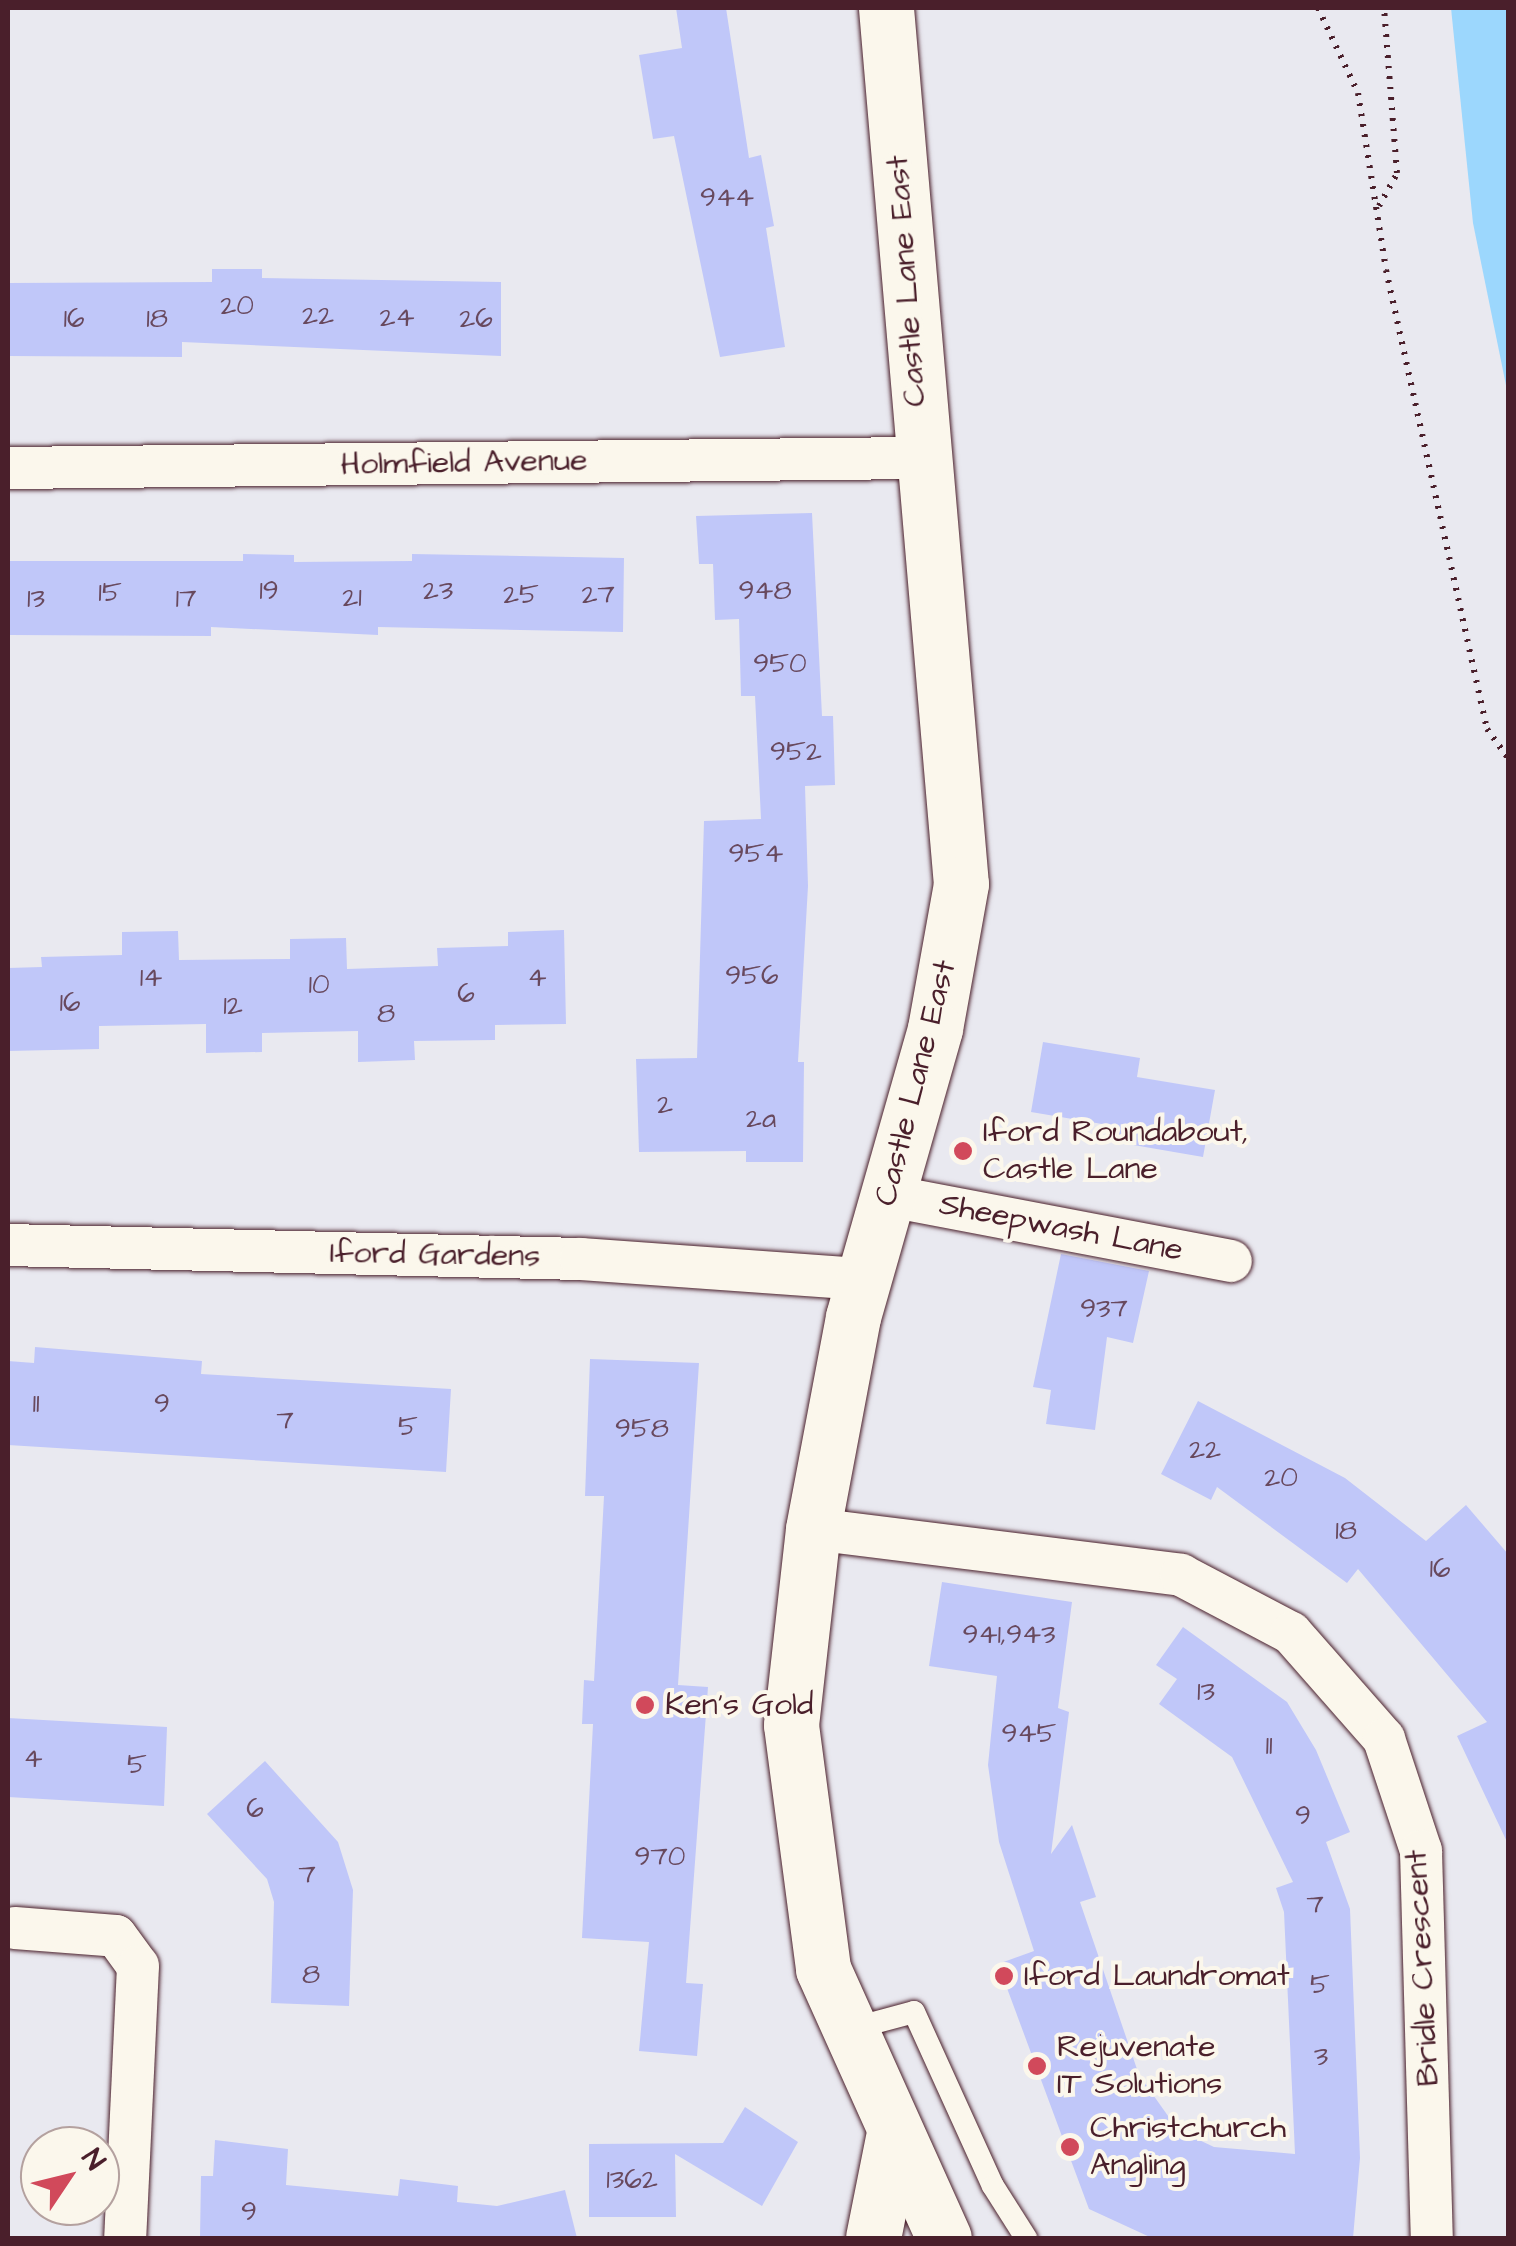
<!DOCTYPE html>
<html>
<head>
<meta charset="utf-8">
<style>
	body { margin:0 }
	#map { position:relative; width:1516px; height:2246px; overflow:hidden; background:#e9e9f0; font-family:"Architects Daughter",sans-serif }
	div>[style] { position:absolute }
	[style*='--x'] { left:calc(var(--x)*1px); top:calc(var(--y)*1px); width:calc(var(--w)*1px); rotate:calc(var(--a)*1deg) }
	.water>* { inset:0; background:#9cd7fd }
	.building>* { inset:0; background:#c0c7f9 }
	.path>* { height:6px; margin-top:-3px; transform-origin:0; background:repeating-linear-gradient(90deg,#4a1f2b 0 2.5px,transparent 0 10.5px) }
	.roads { filter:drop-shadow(0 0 2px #4a1f2b) drop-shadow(0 0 2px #4a1f2b) }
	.lane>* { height:22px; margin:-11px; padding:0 11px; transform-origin:11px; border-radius:11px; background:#fbf7ec }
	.street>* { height:42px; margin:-21px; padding:0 21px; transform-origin:21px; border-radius:21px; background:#fbf7ec }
	.primary>* { height:55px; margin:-27.5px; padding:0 27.5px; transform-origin:27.5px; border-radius:27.5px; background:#fbf7ec }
	.dots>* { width:28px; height:28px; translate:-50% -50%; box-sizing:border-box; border:5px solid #fbf7ec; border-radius:50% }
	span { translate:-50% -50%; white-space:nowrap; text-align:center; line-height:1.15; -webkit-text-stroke:8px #fbf7ec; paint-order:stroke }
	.number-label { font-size:28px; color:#68495e }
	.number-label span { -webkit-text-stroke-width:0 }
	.street-label { font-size:32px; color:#4a1f2b }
	.poi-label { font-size:32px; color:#4a1f2b }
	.left { translate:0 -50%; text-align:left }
	.frame { position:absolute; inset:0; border:10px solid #4a1f2b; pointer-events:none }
	.north { position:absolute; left:20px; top:2126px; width:100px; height:100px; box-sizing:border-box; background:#fbf7ec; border:2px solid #b4a19f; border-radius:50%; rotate:55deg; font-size:28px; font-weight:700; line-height:40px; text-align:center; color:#4a1f2b }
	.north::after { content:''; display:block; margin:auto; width:35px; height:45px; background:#d1495b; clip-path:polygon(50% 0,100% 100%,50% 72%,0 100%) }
</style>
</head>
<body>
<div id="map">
	<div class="water">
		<div style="clip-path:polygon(1451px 8px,1508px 8px,1508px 395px,1473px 223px)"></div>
	</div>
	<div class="building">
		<div style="clip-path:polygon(676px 8px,726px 8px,749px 158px,761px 155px,774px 226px,766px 228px,785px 347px,720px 357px,674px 136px,653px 139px,639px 55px,682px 48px)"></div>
		<div style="clip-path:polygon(212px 269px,262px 269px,262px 278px,501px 282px,501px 356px,182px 342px,182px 357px,8px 356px,8px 283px,212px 282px)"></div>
		<div style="clip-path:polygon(812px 513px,822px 716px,833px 716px,835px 785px,805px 786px,808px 886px,798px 1062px,804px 1062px,803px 1162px,746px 1162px,746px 1151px,639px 1152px,636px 1059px,697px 1058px,704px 821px,761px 819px,755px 696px,741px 696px,739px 619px,715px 620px,713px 564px,699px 564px,696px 516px)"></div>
		<div style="clip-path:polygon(243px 554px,294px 555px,294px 562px,412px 561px,412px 554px,624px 558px,623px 632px,378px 627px,378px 635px,211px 627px,211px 636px,10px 635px,10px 561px,243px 561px)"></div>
		<div style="clip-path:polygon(564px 930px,566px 1024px,495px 1025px,495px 1040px,414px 1041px,415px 1060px,358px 1062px,358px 1031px,262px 1033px,262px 1052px,206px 1053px,206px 1024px,99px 1026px,99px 1049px,8px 1051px,8px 968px,42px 967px,41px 957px,122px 955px,122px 932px,178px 931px,179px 960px,290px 959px,290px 939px,346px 938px,347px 969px,438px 966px,437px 948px,508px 946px,508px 932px)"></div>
		<div style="clip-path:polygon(1043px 1042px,1140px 1058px,1137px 1077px,1215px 1090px,1203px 1157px,1116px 1142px,1114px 1126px,1031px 1112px)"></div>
		<div style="clip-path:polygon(1061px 1254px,1149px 1271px,1133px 1343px,1107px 1337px,1095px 1430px,1046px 1424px,1051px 1390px,1033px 1387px)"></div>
		<div style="clip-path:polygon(35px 1347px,202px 1361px,201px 1374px,451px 1389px,446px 1472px,8px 1445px,8px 1361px,34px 1363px)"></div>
		<div style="clip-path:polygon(590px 1359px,699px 1363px,678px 1685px,708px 1687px,686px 1983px,703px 1984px,697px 2056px,639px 2051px,649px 1942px,582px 1938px,593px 1724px,582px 1724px,584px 1680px,594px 1681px,604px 1496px,585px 1496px)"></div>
		<div style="clip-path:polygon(1198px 1401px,1345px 1478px,1426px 1541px,1466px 1505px,1508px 1554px,1508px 1844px,1457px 1736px,1487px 1722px,1358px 1569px,1347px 1583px,1217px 1487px,1211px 1500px,1161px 1474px)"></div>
		<div style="clip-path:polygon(942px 1582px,1072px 1602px,1058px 1708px,1069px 1712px,1051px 1854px,1072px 1825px,1096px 1897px,1080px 1902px,1139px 2075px,1178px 2130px,1214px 2147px,1295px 2154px,1284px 1912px,1276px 1888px,1293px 1882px,1232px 1757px,1159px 1704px,1177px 1679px,1156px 1665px,1183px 1627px,1287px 1702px,1316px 1750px,1350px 1832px,1326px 1842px,1350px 1909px,1360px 2158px,1353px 2238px,1152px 2238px,1089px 2209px,998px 1964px,1034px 1951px,999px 1842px,988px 1765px,997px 1676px,929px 1666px)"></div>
		<div style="clip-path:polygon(8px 1718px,167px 1727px,164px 1806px,8px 1797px)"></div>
		<div style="clip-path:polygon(265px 1761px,338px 1842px,353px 1890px,349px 2006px,271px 2003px,274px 1902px,267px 1879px,207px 1814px)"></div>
		<div style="clip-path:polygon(745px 2107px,798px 2142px,762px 2206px,675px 2154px,676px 2217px,589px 2217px,589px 2144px,723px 2143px)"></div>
		<div style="clip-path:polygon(215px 2140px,288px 2149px,286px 2185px,398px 2196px,400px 2179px,458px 2186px,457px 2202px,497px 2206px,565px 2190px,577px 2238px,200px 2238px,201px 2176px,213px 2176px)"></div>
	</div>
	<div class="path">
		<div style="--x:1318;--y:8;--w:94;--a:64.8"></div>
		<div style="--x:1358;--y:93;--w:179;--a:81"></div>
		<div style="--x:1386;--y:270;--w:470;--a:77.6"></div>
		<div style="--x:1487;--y:729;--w:36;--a:54"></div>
		<div style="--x:1379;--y:206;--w:38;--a:-61"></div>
		<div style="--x:1397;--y:173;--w:166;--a:-94.5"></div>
	</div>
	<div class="roads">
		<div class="lane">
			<div style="--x:851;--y:2029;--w:65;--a:-15.1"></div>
			<div style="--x:914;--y:2012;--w:191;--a:65.6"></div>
			<div style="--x:993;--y:2186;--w:62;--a:57.6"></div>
		</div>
		<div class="street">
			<div style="--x:8;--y:468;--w:913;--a:-0.63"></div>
			<div style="--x:890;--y:1196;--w:347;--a:10.8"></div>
			<div style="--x:8;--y:1245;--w:573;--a:1.4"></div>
			<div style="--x:581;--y:1259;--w:282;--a:4.1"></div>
			<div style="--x:813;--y:1529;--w:371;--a:7.1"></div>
			<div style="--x:1181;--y:1575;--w:124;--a:27.8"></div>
			<div style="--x:1291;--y:1633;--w:141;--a:48.7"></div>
			<div style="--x:1384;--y:1739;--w:118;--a:71.7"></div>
			<div style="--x:1421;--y:1851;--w:387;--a:88.4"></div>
			<div style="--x:15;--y:1928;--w:101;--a:4.5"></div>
			<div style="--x:116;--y:1936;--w:37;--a:54"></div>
			<div style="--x:138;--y:1966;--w:272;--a:92.7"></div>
		</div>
		<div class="primary">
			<div style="--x:886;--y:8;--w:879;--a:85.11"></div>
			<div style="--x:961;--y:884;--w:147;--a:100.2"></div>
			<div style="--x:935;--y:1029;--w:299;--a:105.9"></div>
			<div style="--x:853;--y:1317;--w:216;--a:100.7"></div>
			<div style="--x:813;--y:1529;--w:197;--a:96.4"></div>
			<div style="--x:791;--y:1725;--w:246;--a:82.5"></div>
			<div style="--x:823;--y:1969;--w:295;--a:65.8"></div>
			<div style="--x:873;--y:2238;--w:102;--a:-78.7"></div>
		</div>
	</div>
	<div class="dots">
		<div style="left:963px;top:1151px;background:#d1495b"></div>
		<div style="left:645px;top:1705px;background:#d1495b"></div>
		<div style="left:1004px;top:1976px;background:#d1495b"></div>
		<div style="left:1037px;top:2066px;background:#d1495b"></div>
		<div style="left:1070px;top:2147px;background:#d1495b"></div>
	</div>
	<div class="number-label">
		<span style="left:727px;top:198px">944</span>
		<span style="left:237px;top:306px">20</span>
		<span style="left:318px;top:316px">22</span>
		<span style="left:397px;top:318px">24</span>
		<span style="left:74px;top:319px">16</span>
		<span style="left:157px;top:319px">18</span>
		<span style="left:476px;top:319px">26</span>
		<span style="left:269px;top:591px">19</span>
		<span style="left:438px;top:591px">23</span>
		<span style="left:765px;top:591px">948</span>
		<span style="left:110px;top:593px">15</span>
		<span style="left:521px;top:595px">25</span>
		<span style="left:598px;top:595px">27</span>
		<span style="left:352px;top:598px">21</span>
		<span style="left:36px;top:599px">13</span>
		<span style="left:186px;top:599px">17</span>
		<span style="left:780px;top:664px">950</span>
		<span style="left:796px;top:752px">952</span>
		<span style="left:756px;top:854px">954</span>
		<span style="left:752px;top:976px">956</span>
		<span style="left:151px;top:978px">14</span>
		<span style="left:537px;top:978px">4</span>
		<span style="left:319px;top:985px">10</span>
		<span style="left:466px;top:994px">6</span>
		<span style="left:70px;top:1003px">16</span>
		<span style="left:233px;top:1006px">12</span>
		<span style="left:386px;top:1014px">8</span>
		<span style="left:665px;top:1105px">2</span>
		<span style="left:761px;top:1119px">2a</span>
		<span style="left:1104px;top:1309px">937</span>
		<span style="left:36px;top:1404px">11</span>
		<span style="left:162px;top:1404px">9</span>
		<span style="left:285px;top:1421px">7</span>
		<span style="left:408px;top:1427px">5</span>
		<span style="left:642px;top:1429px">958</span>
		<span style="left:1205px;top:1450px">22</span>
		<span style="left:1281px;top:1478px">20</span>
		<span style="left:1346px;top:1531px">18</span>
		<span style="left:1440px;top:1569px">16</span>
		<span style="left:1009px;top:1635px">941,943</span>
		<span style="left:1206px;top:1692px">13</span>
		<span style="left:1029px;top:1734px">945</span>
		<span style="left:1269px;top:1746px">11</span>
		<span style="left:33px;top:1759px">4</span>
		<span style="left:137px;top:1765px">5</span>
		<span style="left:255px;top:1809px">6</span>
		<span style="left:1303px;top:1816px">9</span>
		<span style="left:660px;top:1857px">970</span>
		<span style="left:307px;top:1875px">7</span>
		<span style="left:1315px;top:1905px">7</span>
		<span style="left:311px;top:1975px">8</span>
		<span style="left:1320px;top:1985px">5</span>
		<span style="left:1321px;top:2057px">3</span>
		<span style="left:632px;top:2180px">1362</span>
		<span style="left:249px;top:2212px">9</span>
	</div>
	<div class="street-label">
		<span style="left:907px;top:281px;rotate:-94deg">Castle Lane East</span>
		<span style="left:464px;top:463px;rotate:-1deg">Holmfield Avenue</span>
		<span style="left:916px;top:1083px;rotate:-76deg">Castle Lane East</span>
		<span style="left:1061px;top:1228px;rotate:11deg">Sheepwash Lane</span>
		<span style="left:435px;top:1255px;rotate:1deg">Iford Gardens</span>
		<span style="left:1423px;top:1968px;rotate:-93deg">Bridle Crescent</span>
	</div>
	<div class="poi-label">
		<span class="left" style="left:983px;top:1151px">Iford Roundabout,<br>Castle Lane</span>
		<span class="left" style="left:665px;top:1705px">Ken's Gold</span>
		<span class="left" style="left:1024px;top:1976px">Iford Laundromat</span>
		<span class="left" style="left:1057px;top:2066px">Rejuvenate<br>IT Solutions</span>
		<span class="left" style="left:1090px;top:2147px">Christchurch<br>Angling</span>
	</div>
	<div class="frame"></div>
	<div class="north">N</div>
</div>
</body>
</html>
